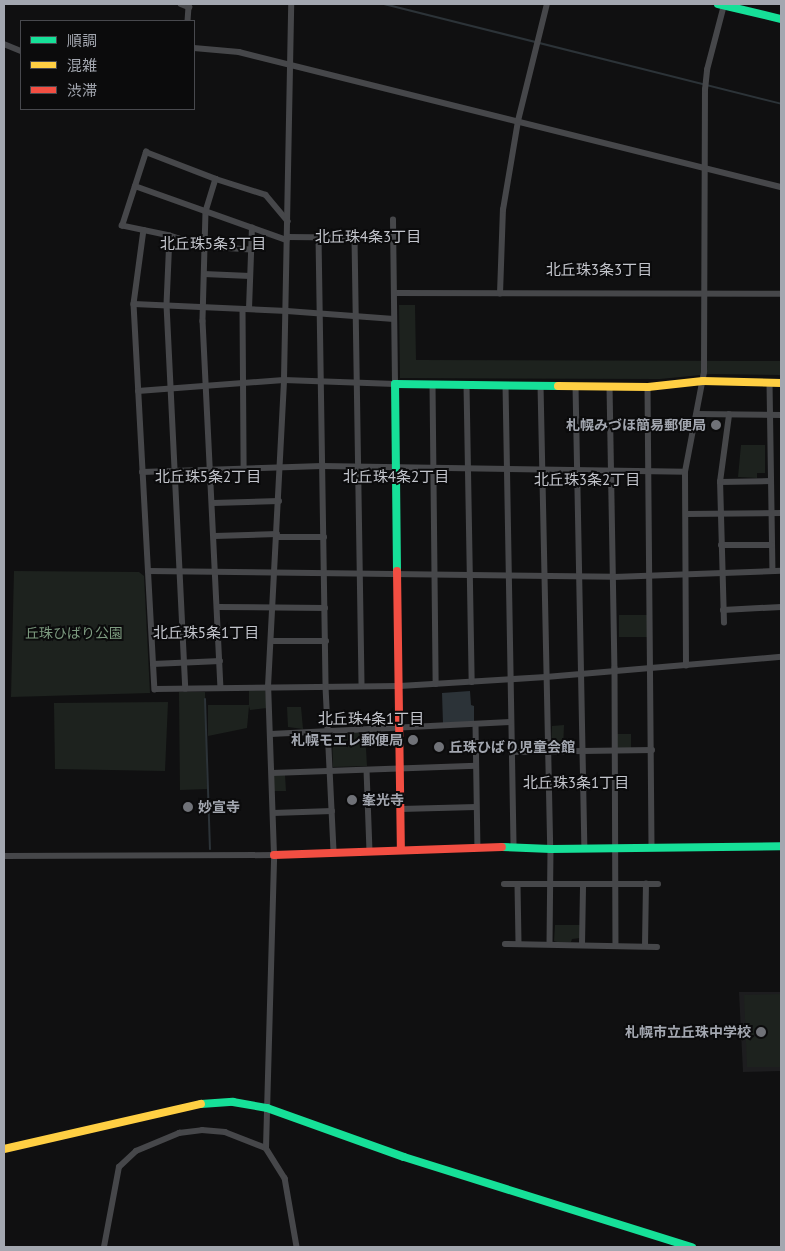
<!DOCTYPE html>
<html>
<head>
<meta charset="utf-8">
<style>
	body { margin:0 }
	#map { position:relative; width:785px; height:1251px; overflow:hidden; background:#101011; font-family:"PT Sans","Noto Sans JP",sans-serif }
	div>[style] { position:absolute }
	[style*='--x'] { left:calc(var(--x)*1px); top:calc(var(--y)*1px); width:calc(var(--w)*1px); rotate:calc(var(--a)*1deg) }
	.built>* { inset:0; background:#1d1d1f }
	.green>* { inset:0; background:#1d221e }
	.water>* { inset:0; background:#2c3338 }
	.stream>* { height:2px; margin:-1px; padding:0 1px; transform-origin:1px; border-radius:1px; background:#2c3338 }
	.street>* { height:5.5px; margin:-2.75px; padding:0 2.75px; transform-origin:2.75px; border-radius:2.75px; background:#46474a }
	.fast>* { height:8px; margin:-4px; padding:0 4px; transform-origin:4px; border-radius:4px; background:#16e098 }
	.slow>* { height:8px; margin:-4px; padding:0 4px; transform-origin:4px; border-radius:4px; background:#ffcf43 }
	.jam>* { height:8px; margin:-4px; padding:0 4px; transform-origin:4px; border-radius:4px; background:#f24e42 }
	.dots>* { width:14px; height:14px; translate:-50% -50%; box-sizing:border-box; border:2px solid #0b0b0c; border-radius:50% }
	span { translate:-50% -50%; white-space:nowrap; text-align:center; line-height:1.15; -webkit-text-stroke:4px #0b0b0c; paint-order:stroke }
	.poi-label { font-size:14px; color:#a3a7b0; font-weight:700 }
	.right { translate:-100% -50%; text-align:right }
	.left { translate:0 -50%; text-align:left }
	.park-label { font-size:14px; color:#7c9a7f }
	.neighbourhood-label { font-size:15px; color:#c4c6cd }
	.frame { position:absolute; inset:0; border:5px solid #a3a7b0; pointer-events:none }
	.legend { position:absolute; left:20px; top:20px; width:175px; height:90px; box-sizing:border-box; background:#0b0b0c; border:1px solid #48494e; margin:0; padding:6px 9px; list-style:none; font-size:15px; color:#a3a7b0 }
	.legend li { display:flex; align-items:center; gap:10px; height:25px }
	.legend b { width:25px; border:1px solid #48494e }
</style>
</head>
<body>
<div id="map">
	<div class="built">
		<div style="clip-path:polygon(739px 992px,781px 992px,781px 1071px,743px 1072px)"></div>
	</div>
	<div class="green">
		<div style="clip-path:polygon(399px 305px,415px 305px,416px 360px,781px 361px,781px 375px,711px 374px,660px 379px,400px 378px)"></div>
		<div style="clip-path:polygon(741px 445px,765px 445px,765px 473px,757px 473px,757px 478px,738px 477px)"></div>
		<div style="clip-path:polygon(14px 571px,139px 572px,144px 576px,150px 693px,11px 697px)"></div>
		<div style="clip-path:polygon(619px 615px,648px 615px,648px 637px,619px 637px)"></div>
		<div style="clip-path:polygon(249px 690px,265px 690px,267px 708px,250px 710px,249px 706px,247px 728px,208px 736px,208px 705px,249px 705px)"></div>
		<div style="clip-path:polygon(179px 692px,205px 692px,207px 789px,180px 790px)"></div>
		<div style="clip-path:polygon(168px 702px,165px 771px,55px 769px,54px 703px)"></div>
		<div style="clip-path:polygon(287px 707px,301px 707px,303px 729px,288px 727px)"></div>
		<div style="clip-path:polygon(564px 725px,563px 749px,551px 749px,552px 726px)"></div>
		<div style="clip-path:polygon(365px 732px,367px 766px,333px 767px,332px 735px)"></div>
		<div style="clip-path:polygon(617px 734px,631px 734px,631px 749px,617px 750px)"></div>
		<div style="clip-path:polygon(273px 774px,285px 775px,286px 791px,274px 791px)"></div>
		<div style="clip-path:polygon(555px 925px,580px 925px,580px 938px,572px 939px,571px 942px,557px 942px,554px 941px)"></div>
		<div style="clip-path:polygon(781px 994px,781px 1067px,747px 1067px,744px 995px)"></div>
	</div>
	<div class="water">
		<div style="clip-path:polygon(470px 691px,471px 705px,474px 706px,474px 723px,443px 724px,442px 693px)"></div>
	</div>
	<div class="stream">
		<div style="--x:384;--y:4;--w:409;--a:14.1"></div>
		<div style="--x:205;--y:699;--w:150;--a:88.1"></div>
	</div>
	<div class="street">
		<div style="--x:181;--y:4;--w:9;--a:21"></div>
		<div style="--x:189;--y:7;--w:14;--a:94"></div>
		<div style="--x:4;--y:44;--w:18;--a:22"></div>
		<div style="--x:194;--y:48;--w:45;--a:5.1"></div>
		<div style="--x:239;--y:52;--w:559;--a:13.99"></div>
		<div style="--x:216;--y:179;--w:34;--a:107"></div>
		<div style="--x:206;--y:212;--w:109;--a:91.6"></div>
		<div style="--x:203;--y:321;--w:367;--a:87.2"></div>
		<div style="--x:135;--y:186;--w:161;--a:19.6"></div>
		<div style="--x:144;--y:230;--w:75;--a:97.7"></div>
		<div style="--x:134;--y:304;--w:386;--a:86.9"></div>
		<div style="--x:155;--y:689;--w:245;--a:-0.7"></div>
		<div style="--x:400;--y:686;--w:146;--a:-3.5"></div>
		<div style="--x:546;--y:677;--w:236;--a:-4.9"></div>
		<div style="--x:170;--y:236;--w:69;--a:92.5"></div>
		<div style="--x:167;--y:305;--w:384;--a:87.2"></div>
		<div style="--x:287;--y:237;--w:106;--a:0.5"></div>
		<div style="--x:319;--y:237;--w:450;--a:89.1"></div>
		<div style="--x:326;--y:687;--w:166;--a:87.2"></div>
		<div style="--x:355;--y:238;--w:448;--a:89.1"></div>
		<div style="--x:251;--y:250;--w:47;--a:-176.3"></div>
		<div style="--x:204;--y:247;--w:36;--a:-162"></div>
		<div style="--x:170;--y:236;--w:49;--a:-168.2"></div>
		<div style="--x:122;--y:226;--w:78;--a:-72"></div>
		<div style="--x:146;--y:152;--w:75;--a:21.1"></div>
		<div style="--x:216;--y:179;--w:52;--a:17.7"></div>
		<div style="--x:266;--y:195;--w:34;--a:50"></div>
		<div style="--x:204;--y:274;--w:46;--a:2.5"></div>
		<div style="--x:394;--y:293;--w:387;--a:0.1"></div>
		<div style="--x:500;--y:294;--w:84;--a:-88"></div>
		<div style="--x:503;--y:210;--w:90;--a:-80.4"></div>
		<div style="--x:518;--y:121;--w:121;--a:-76.1"></div>
		<div style="--x:134;--y:304;--w:153;--a:2.6"></div>
		<div style="--x:287;--y:311;--w:107;--a:4.3"></div>
		<div style="--x:243;--y:309;--w:159;--a:89.6"></div>
		<div style="--x:249;--y:309;--w:81;--a:-87.9"></div>
		<div style="--x:770;--y:383;--w:188;--a:89.1"></div>
		<div style="--x:433;--y:384;--w:300;--a:89.4"></div>
		<div style="--x:467;--y:385;--w:297;--a:89"></div>
		<div style="--x:506;--y:385;--w:462;--a:89"></div>
		<div style="--x:541;--y:385;--w:464;--a:88.8"></div>
		<div style="--x:551;--y:849;--w:95;--a:90.6"></div>
		<div style="--x:576;--y:386;--w:462;--a:88.9"></div>
		<div style="--x:610;--y:386;--w:282;--a:89"></div>
		<div style="--x:615;--y:668;--w:278;--a:89.8"></div>
		<div style="--x:648;--y:387;--w:460;--a:89.5"></div>
		<div style="--x:138;--y:391;--w:146;--a:-4.3"></div>
		<div style="--x:284;--y:380;--w:111;--a:2.1"></div>
		<div style="--x:395;--y:384;--w:164;--a:-90.7"></div>
		<div style="--x:697;--y:414;--w:84;--a:0.7"></div>
		<div style="--x:142;--y:472;--w:180;--a:-1.9"></div>
		<div style="--x:322;--y:466;--w:363;--a:0.9"></div>
		<div style="--x:720;--y:482;--w:51;--a:-1.1"></div>
		<div style="--x:213;--y:503;--w:66;--a:-1.7"></div>
		<div style="--x:686;--y:514;--w:95;--a:-0.6"></div>
		<div style="--x:215;--y:536;--w:62;--a:-1.8"></div>
		<div style="--x:277;--y:537;--w:47;--a:0"></div>
		<div style="--x:721;--y:545;--w:51;--a:0"></div>
		<div style="--x:148;--y:571;--w:466;--a:0.7"></div>
		<div style="--x:614;--y:577;--w:167;--a:-2.1"></div>
		<div style="--x:218;--y:607;--w:107;--a:0.5"></div>
		<div style="--x:723;--y:610;--w:58;--a:-3"></div>
		<div style="--x:724;--y:623;--w:141;--a:-91.6"></div>
		<div style="--x:720;--y:482;--w:68;--a:-82.3"></div>
		<div style="--x:271;--y:641;--w:55;--a:0"></div>
		<div style="--x:153;--y:664;--w:67;--a:-2.6"></div>
		<div style="--x:686;--y:666;--w:194;--a:-90.3"></div>
		<div style="--x:685;--y:472;--w:102;--a:-79.2"></div>
		<div style="--x:704;--y:372;--w:282;--a:-89.8"></div>
		<div style="--x:705;--y:90;--w:20;--a:-84"></div>
		<div style="--x:707;--y:70;--w:67;--a:-75.3"></div>
		<div style="--x:476;--y:724;--w:124;--a:89.1"></div>
		<div style="--x:271;--y:734;--w:240;--a:-2.9"></div>
		<div style="--x:511;--y:752;--w:141;--a:-0.8"></div>
		<div style="--x:367;--y:770;--w:81;--a:87.9"></div>
		<div style="--x:272;--y:773;--w:204;--a:-2"></div>
		<div style="--x:401;--y:809;--w:75;--a:-1.5"></div>
		<div style="--x:273;--y:813;--w:59;--a:-1.9"></div>
		<div style="--x:4;--y:856;--w:270;--a:-0.2"></div>
		<div style="--x:504;--y:884;--w:154;--a:0"></div>
		<div style="--x:518;--y:885;--w:59;--a:89"></div>
		<div style="--x:505;--y:944;--w:152;--a:1.1"></div>
		<div style="--x:582;--y:945;--w:60;--a:-89"></div>
		<div style="--x:645;--y:946;--w:62;--a:-89.1"></div>
		<div style="--x:266;--y:1148;--w:36;--a:58"></div>
		<div style="--x:285;--y:1178;--w:70;--a:80.1"></div>
		<div style="--x:104;--y:1247;--w:81;--a:-79.4"></div>
		<div style="--x:119;--y:1167;--w:23;--a:-43"></div>
		<div style="--x:136;--y:1151;--w:47;--a:-22.7"></div>
		<div style="--x:179;--y:1133;--w:23;--a:-7"></div>
		<div style="--x:202;--y:1130;--w:23;--a:5"></div>
		<div style="--x:225;--y:1132;--w:44;--a:21.3"></div>
		<div style="--x:266;--y:1148;--w:293;--a:-88.4"></div>
		<div style="--x:274;--y:855;--w:168;--a:-92"></div>
		<div style="--x:268;--y:687;--w:307;--a:-87"></div>
		<div style="--x:284;--y:380;--w:376;--a:-88.9"></div>
	</div>
	<div class="fast">
		<div style="--x:718;--y:4;--w:65;--a:13.4"></div>
		<div style="--x:397;--y:571;--w:187;--a:-90.6"></div>
		<div style="--x:395;--y:384;--w:163;--a:0.7"></div>
		<div style="--x:502;--y:847;--w:49;--a:2.3"></div>
		<div style="--x:551;--y:849;--w:230;--a:-0.7"></div>
		<div style="--x:201;--y:1104;--w:32;--a:-4"></div>
		<div style="--x:233;--y:1102;--w:35;--a:10"></div>
		<div style="--x:267;--y:1108;--w:145;--a:19.7"></div>
		<div style="--x:404;--y:1157;--w:302;--a:17.4"></div>
	</div>
	<div class="slow">
		<div style="--x:558;--y:386;--w:90;--a:0.6"></div>
		<div style="--x:648;--y:387;--w:55;--a:-6.2"></div>
		<div style="--x:703;--y:381;--w:78;--a:1.5"></div>
		<div style="--x:4;--y:1149;--w:202;--a:-12.9"></div>
	</div>
	<div class="jam">
		<div style="--x:397;--y:571;--w:279;--a:89.2"></div>
		<div style="--x:274;--y:855;--w:228;--a:-2"></div>
	</div>
	<div class="dots">
		<div style="left:716px;top:425px;background:#707278"></div>
		<div style="left:413px;top:740px;background:#707278"></div>
		<div style="left:439px;top:747px;background:#707278"></div>
		<div style="left:352px;top:800px;background:#707278"></div>
		<div style="left:188px;top:807px;background:#707278"></div>
		<div style="left:761px;top:1032px;background:#707278"></div>
	</div>
	<div class="poi-label">
		<span class="right" style="left:706px;top:425px">札幌みづほ簡易郵便局</span>
		<span class="right" style="left:403px;top:740px">札幌モエレ郵便局</span>
		<span class="left" style="left:449px;top:747px">丘珠ひばり児童会館</span>
		<span class="left" style="left:362px;top:800px">峯光寺</span>
		<span class="left" style="left:198px;top:807px">妙宣寺</span>
		<span class="right" style="left:751px;top:1032px">札幌市立丘珠中学校</span>
	</div>
	<div class="park-label">
		<span style="left:74px;top:633px">丘珠ひばり公園</span>
	</div>
	<div class="neighbourhood-label">
		<span style="left:368px;top:237px">北丘珠4条3丁目</span>
		<span style="left:213px;top:244px">北丘珠5条3丁目</span>
		<span style="left:599px;top:270px">北丘珠3条3丁目</span>
		<span style="left:208px;top:477px">北丘珠5条2丁目</span>
		<span style="left:396px;top:477px">北丘珠4条2丁目</span>
		<span style="left:587px;top:480px">北丘珠3条2丁目</span>
		<span style="left:206px;top:633px">北丘珠5条1丁目</span>
		<span style="left:371px;top:719px">北丘珠4条1丁目</span>
		<span style="left:576px;top:783px">北丘珠3条1丁目</span>
	</div>
	<div class="frame"></div>
	<ul class="legend">
	<li><b style="height:6px;background:#16e098"></b>順調</li>
	<li><b style="height:6px;background:#ffcf43"></b>混雑</li>
	<li><b style="height:6px;background:#f24e42"></b>渋滞</li>
	</ul>
</div>
</body>
</html>
